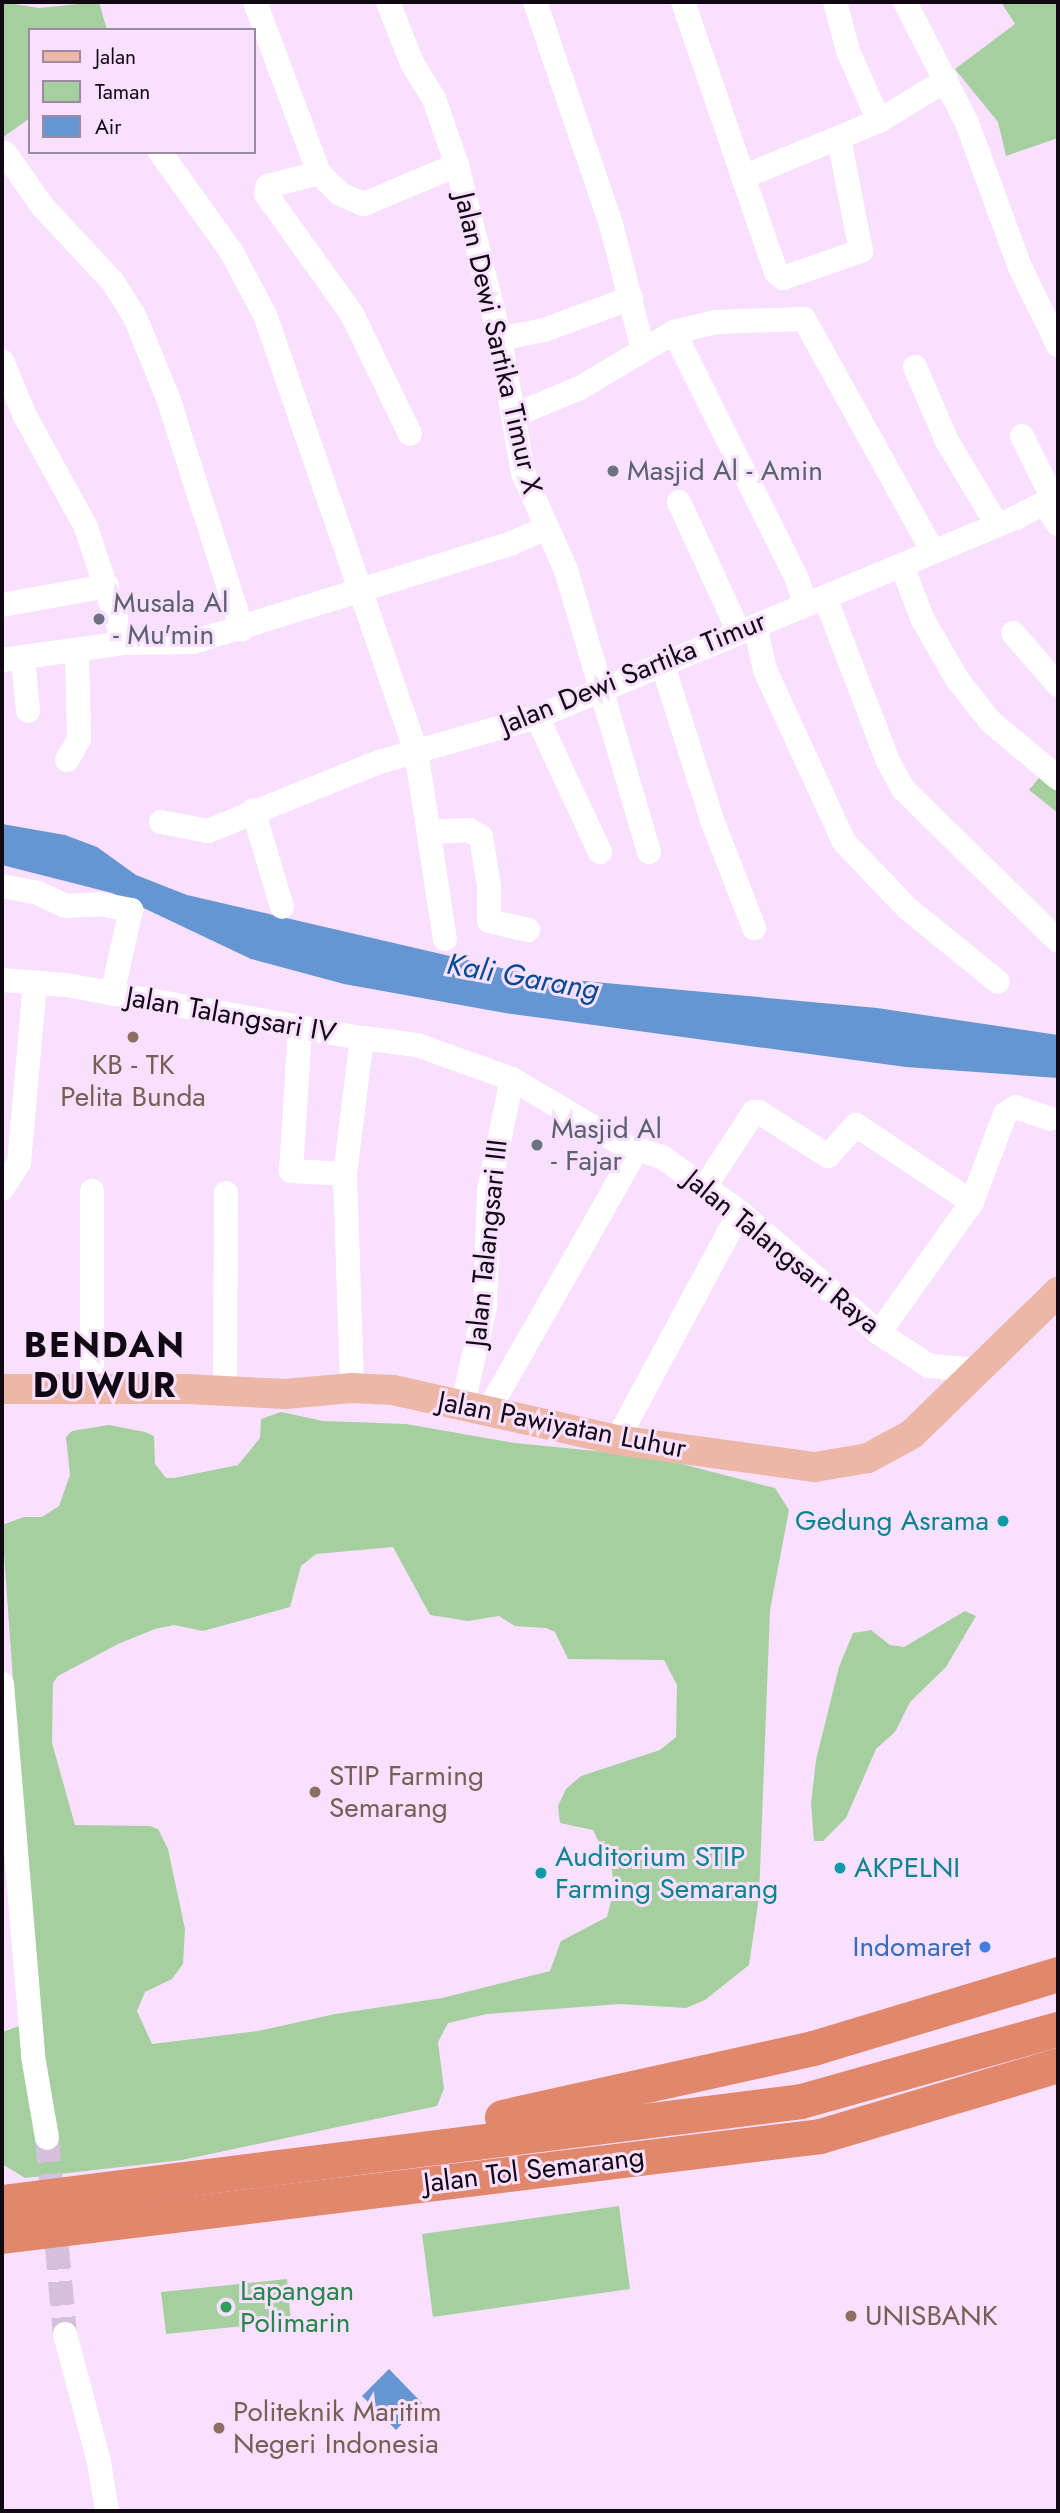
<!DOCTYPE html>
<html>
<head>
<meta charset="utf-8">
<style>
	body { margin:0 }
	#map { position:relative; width:1060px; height:2513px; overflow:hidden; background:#f8e0fe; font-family:Jost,sans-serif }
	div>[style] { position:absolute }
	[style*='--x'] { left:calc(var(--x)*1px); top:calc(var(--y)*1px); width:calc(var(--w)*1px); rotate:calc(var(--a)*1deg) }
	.green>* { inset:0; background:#a6cfa0 }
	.water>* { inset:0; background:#6696d2 }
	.minor-tunnel>* { height:24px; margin-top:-12px; transform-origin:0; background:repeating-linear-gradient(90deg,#d5c0db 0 24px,transparent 0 36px) }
	.minor>* { height:24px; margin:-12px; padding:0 12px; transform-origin:12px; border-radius:12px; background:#fff }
	.major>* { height:30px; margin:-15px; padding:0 15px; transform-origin:15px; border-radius:15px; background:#ecb7a7 }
	.highway>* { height:35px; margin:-17.5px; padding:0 17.5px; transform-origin:17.5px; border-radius:17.5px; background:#e0876c }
	.dots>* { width:19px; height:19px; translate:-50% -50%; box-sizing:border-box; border:4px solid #f8e0fe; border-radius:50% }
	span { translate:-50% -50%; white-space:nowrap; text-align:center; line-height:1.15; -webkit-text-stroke:6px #f8e0fe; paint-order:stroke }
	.street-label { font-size:28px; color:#100812 }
	.worship-label { font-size:28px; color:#5b616d }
	.left { translate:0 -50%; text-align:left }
	.education-label { font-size:28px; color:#785e54 }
	.culture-label { font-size:28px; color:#0d838f }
	.right { translate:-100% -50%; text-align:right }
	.shop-label { font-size:28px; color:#366cbe }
	.leisure-label { font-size:28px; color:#27864d }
	.water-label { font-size:30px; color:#024a92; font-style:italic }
	.district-label { font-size:35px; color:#100812; font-weight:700; letter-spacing:2px }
	.frame { position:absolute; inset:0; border:4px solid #100812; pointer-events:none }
	.legend { position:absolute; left:28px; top:28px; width:228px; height:126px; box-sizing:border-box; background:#f8e0fe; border:2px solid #9b8aa0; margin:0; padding:9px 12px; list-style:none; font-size:21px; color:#100812 }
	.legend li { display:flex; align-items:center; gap:14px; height:35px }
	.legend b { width:35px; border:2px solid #9b8aa0 }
</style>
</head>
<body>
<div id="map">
	<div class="green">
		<div style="clip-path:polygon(2px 2px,39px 8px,99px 2px,107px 30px,30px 30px,30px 118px,2px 138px)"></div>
		<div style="clip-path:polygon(1001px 2px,1058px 2px,1058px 138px,1006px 156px,998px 122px,955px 69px,1015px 24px)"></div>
		<div style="clip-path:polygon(1043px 773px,1058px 785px,1058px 813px,1029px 790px)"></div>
		<div style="clip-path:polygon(evenodd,281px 1412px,323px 1421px,406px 1424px,515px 1443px,655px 1457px,775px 1488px,789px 1510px,770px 1610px,759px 1897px,749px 1965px,705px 2000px,686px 2008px,620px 2004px,487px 2014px,448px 2023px,438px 2042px,444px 2089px,437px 2106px,182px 2160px,25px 2178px,2px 2164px,2px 2032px,37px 2020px,2px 1525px,24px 1517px,42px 1517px,59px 1506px,70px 1475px,66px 1437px,72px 1431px,109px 1425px,145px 1432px,154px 1436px,155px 1464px,166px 1478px,174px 1478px,238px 1465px,260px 1438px,261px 1419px,281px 1412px,393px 1547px,430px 1615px,468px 1621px,499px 1616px,515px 1626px,546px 1628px,555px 1632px,568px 1659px,664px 1660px,677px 1685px,676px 1737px,660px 1750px,581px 1776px,566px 1789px,558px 1806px,560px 1823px,593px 1830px,612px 1870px,614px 1890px,607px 1917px,561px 1941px,550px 1971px,442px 1998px,335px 2014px,258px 2031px,152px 2044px,137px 2011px,145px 1992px,172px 1979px,183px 1964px,185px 1929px,168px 1849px,158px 1829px,150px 1826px,75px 1825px,52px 1743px,53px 1683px,58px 1676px,118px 1644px,155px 1629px,174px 1625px,203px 1631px,290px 1607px,301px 1566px,316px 1554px,393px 1547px)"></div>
		<div style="clip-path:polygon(965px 1611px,976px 1616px,946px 1667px,910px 1702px,895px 1732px,876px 1749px,846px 1818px,823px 1841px,814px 1841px,811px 1803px,816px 1760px,839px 1667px,853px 1633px,871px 1630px,890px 1645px,904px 1647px)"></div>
		<div style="clip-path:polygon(619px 2206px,630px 2289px,433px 2317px,422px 2234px)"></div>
		<div style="clip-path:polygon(287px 2279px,291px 2321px,166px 2334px,161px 2292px)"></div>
	</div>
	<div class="water">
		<div style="clip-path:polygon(2px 824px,65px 835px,97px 847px,136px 875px,187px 895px,540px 977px,877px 1008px,1058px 1035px,1058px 1078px,906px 1067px,505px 1013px,344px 984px,251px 959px,112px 893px,2px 865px)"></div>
		<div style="clip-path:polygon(389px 2369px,422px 2403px,396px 2430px,362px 2396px)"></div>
	</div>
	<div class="minor-tunnel">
		<div style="--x:47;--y:2138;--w:197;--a:84.8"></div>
	</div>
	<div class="minor">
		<div style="--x:255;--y:2;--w:183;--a:69.5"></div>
		<div style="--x:319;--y:173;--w:30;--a:45"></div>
		<div style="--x:340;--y:194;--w:26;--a:23"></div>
		<div style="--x:364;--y:204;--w:101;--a:-22.8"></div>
		<div style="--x:388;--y:2;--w:66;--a:68.5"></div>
		<div style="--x:412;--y:63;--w:42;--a:58.6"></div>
		<div style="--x:434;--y:99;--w:70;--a:70.8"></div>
		<div style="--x:457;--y:165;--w:179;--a:76.1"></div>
		<div style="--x:500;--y:339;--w:136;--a:80.3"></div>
		<div style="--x:523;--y:473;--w:106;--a:66.1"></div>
		<div style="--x:566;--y:570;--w:294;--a:73.6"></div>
		<div style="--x:535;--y:2;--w:235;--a:71.1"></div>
		<div style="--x:611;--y:224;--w:130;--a:75.7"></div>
		<div style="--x:683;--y:2;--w:286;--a:71"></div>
		<div style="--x:776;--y:272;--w:9;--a:41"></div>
		<div style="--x:783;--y:278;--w:83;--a:-19.1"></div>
		<div style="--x:861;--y:251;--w:114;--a:-101.1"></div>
		<div style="--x:835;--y:2;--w:51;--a:75.1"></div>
		<div style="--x:848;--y:51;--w:77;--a:66.1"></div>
		<div style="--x:905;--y:2;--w:136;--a:62.9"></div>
		<div style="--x:967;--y:123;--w:153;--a:69.8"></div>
		<div style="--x:1020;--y:267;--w:87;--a:64"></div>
		<div style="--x:160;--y:152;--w:122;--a:54.4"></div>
		<div style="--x:231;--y:251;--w:72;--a:62"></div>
		<div style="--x:265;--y:315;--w:460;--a:70.9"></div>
		<div style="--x:416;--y:750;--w:191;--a:81.3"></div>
		<div style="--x:5;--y:153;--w:66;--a:54.9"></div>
		<div style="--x:43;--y:207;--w:103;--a:47"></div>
		<div style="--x:113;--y:282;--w:39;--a:58"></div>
		<div style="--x:134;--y:315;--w:90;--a:67.7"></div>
		<div style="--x:168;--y:398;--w:243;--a:72.2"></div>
		<div style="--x:319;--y:173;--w:53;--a:165.7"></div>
		<div style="--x:268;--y:186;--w:8;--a:104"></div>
		<div style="--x:266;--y:194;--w:148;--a:54.4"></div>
		<div style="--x:352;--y:314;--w:133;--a:64.2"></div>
		<div style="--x:743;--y:177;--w:147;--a:-22.4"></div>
		<div style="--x:879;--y:121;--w:79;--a:-31.5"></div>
		<div style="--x:674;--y:332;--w:276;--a:63.5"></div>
		<div style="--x:797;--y:579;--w:26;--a:72"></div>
		<div style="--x:500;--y:339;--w:45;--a:-11.6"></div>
		<div style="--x:544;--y:330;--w:93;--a:-20.2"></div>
		<div style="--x:2;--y:361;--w:60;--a:67.3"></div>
		<div style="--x:25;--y:416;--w:127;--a:61.2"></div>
		<div style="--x:86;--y:527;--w:122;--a:71.9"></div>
		<div style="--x:915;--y:367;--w:81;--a:66.6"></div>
		<div style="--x:947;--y:441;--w:98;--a:59.2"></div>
		<div style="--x:515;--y:415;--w:70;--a:-22.6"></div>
		<div style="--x:580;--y:388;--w:109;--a:-30.8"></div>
		<div style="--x:674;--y:332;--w:43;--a:-13.4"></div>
		<div style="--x:716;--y:322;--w:88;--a:-2"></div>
		<div style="--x:804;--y:319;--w:266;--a:61"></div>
		<div style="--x:1022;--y:436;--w:70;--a:63.8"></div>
		<div style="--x:679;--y:502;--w:141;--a:65.3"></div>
		<div style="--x:1045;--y:504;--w:24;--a:57"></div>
		<div style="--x:902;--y:566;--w:58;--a:68.7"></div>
		<div style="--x:923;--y:620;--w:68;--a:60"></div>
		<div style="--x:957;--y:679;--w:53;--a:51.8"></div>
		<div style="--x:990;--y:721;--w:89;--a:40"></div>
		<div style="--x:825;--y:597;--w:176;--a:69"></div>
		<div style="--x:888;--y:761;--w:32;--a:62"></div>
		<div style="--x:903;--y:789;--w:217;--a:44.4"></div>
		<div style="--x:2;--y:605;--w:107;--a:-10.3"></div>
		<div style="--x:755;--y:626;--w:45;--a:77.2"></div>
		<div style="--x:765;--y:670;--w:189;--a:65.3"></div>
		<div style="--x:844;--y:842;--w:91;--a:46.3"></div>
		<div style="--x:907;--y:908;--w:117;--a:39.1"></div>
		<div style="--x:1013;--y:633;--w:69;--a:49.1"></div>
		<div style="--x:23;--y:657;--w:54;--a:84.7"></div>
		<div style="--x:2;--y:660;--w:123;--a:-7.9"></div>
		<div style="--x:124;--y:643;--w:69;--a:-0.8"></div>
		<div style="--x:193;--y:642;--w:334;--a:-17.2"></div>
		<div style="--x:512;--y:543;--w:35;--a:-24"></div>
		<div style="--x:662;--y:663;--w:165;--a:72.3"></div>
		<div style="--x:712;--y:820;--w:116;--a:68.7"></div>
		<div style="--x:537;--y:717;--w:149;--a:65"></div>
		<div style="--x:67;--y:760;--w:24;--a:-60"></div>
		<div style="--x:79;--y:739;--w:89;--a:-91.3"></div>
		<div style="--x:253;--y:810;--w:101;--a:73.4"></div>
		<div style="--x:161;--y:822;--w:48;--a:10.8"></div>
		<div style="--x:208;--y:831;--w:184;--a:-22"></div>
		<div style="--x:379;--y:762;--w:164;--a:-15.9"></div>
		<div style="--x:537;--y:717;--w:518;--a:-22.6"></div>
		<div style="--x:1015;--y:518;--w:48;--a:-27.1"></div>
		<div style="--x:430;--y:832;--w:39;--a:-3"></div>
		<div style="--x:469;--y:830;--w:14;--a:30"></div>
		<div style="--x:481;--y:837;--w:50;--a:80.7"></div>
		<div style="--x:489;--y:886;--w:35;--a:90"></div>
		<div style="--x:489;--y:921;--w:40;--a:13"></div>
		<div style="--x:2;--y:886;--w:37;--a:11"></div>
		<div style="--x:38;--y:893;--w:31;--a:25"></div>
		<div style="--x:66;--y:906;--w:34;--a:-3"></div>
		<div style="--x:100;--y:904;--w:32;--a:11"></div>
		<div style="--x:131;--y:910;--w:86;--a:102.7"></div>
		<div style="--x:2;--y:980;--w:64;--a:4.5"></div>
		<div style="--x:66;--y:985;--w:301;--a:10.2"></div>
		<div style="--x:362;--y:1038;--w:137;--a:97.1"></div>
		<div style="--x:345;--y:1174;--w:214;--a:88.1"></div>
		<div style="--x:300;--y:1029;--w:142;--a:93.6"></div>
		<div style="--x:291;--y:1171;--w:54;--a:3.2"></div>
		<div style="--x:362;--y:1038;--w:55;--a:7.3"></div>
		<div style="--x:417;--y:1045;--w:101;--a:19.7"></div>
		<div style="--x:512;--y:1079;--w:129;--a:30.7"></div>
		<div style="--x:623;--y:1145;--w:41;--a:17.1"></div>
		<div style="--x:662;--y:1157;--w:95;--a:35.2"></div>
		<div style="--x:740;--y:1212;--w:184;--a:41"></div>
		<div style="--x:879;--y:1333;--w:60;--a:33.4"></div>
		<div style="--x:929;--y:1366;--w:49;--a:4.7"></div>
		<div style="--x:706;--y:1185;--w:87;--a:-56.7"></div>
		<div style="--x:754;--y:1112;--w:5;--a:0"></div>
		<div style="--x:759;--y:1112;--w:82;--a:32.5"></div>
		<div style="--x:828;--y:1156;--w:42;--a:-47.9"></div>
		<div style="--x:856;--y:1125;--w:139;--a:33.6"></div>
		<div style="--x:2;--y:1189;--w:31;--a:-57"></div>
		<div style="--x:19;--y:1163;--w:181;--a:-84.9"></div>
		<div style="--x:879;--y:1333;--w:161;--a:-54.6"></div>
		<div style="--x:972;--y:1202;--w:94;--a:-69.4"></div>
		<div style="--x:1005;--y:1114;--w:13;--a:-32"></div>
		<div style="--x:1016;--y:1107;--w:36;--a:19"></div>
		<div style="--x:92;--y:1388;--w:197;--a:-90"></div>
		<div style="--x:225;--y:1390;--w:197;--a:-89.7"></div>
		<div style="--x:462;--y:1408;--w:105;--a:-77.3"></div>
		<div style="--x:485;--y:1306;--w:116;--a:-88"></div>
		<div style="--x:489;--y:1190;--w:113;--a:-78.3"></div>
		<div style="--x:487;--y:1413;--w:304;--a:-60.4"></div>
		<div style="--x:617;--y:1440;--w:259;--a:-61.7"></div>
		<div style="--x:2;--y:1684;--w:373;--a:85.2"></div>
		<div style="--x:33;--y:2056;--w:83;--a:80.3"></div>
		<div style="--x:65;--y:2334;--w:132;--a:75.1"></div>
		<div style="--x:99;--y:2462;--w:50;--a:80.7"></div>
	</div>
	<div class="major">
		<div style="--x:2;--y:1389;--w:184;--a:0"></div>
		<div style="--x:186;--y:1389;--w:99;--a:2.9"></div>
		<div style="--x:285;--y:1394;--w:67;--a:-5.1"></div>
		<div style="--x:352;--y:1388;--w:41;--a:2.8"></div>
		<div style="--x:393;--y:1390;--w:230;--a:12.6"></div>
		<div style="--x:617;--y:1440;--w:200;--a:7.8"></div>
		<div style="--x:815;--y:1467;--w:54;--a:-9.6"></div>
		<div style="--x:868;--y:1458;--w:50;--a:-28.6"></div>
		<div style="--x:912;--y:1434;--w:204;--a:-44.2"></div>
	</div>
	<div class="highway">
		<div style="--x:502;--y:2117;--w:319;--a:-12.5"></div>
		<div style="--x:813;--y:2048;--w:256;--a:-16.8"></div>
		<div style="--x:2;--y:2202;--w:805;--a:-7.2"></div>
		<div style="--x:801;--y:2101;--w:267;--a:-15.7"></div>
		<div style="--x:2;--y:2236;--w:824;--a:-6.97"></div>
		<div style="--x:820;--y:2136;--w:248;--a:-16.6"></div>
	</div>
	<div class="dots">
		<div style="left:613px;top:471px;background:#6b7280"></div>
		<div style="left:99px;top:619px;background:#6b7280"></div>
		<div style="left:133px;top:1037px;background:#8d6e63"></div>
		<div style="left:537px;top:1145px;background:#6b7280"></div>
		<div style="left:1003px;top:1521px;background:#0f9aa8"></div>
		<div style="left:315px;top:1792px;background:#8d6e63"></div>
		<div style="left:840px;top:1868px;background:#0f9aa8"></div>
		<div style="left:541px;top:1873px;background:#0f9aa8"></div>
		<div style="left:985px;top:1947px;background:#3f7fe0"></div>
		<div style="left:226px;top:2307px;background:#2e9e5b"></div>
		<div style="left:851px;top:2316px;background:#8d6e63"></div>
		<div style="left:219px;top:2428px;background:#8d6e63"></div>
	</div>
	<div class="street-label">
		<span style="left:498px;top:343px;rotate:77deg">Jalan Dewi Sartika Timur X</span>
		<span style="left:633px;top:673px;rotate:-22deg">Jalan Dewi Sartika Timur</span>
		<span style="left:231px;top:1015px;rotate:10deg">Jalan Talangsari IV</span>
		<span style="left:487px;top:1243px;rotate:-84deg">Jalan Talangsari III</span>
		<span style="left:782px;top:1252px;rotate:39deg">Jalan Talangsari Raya</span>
		<span style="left:562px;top:1425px;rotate:11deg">Jalan Pawiyatan Luhur</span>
		<span style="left:534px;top:2170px;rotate:-7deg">Jalan Tol Semarang</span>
	</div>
	<div class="worship-label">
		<span class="left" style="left:627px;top:471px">Masjid Al - Amin</span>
		<span class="left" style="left:113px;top:619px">Musala Al<br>- Mu'min</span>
		<span class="left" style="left:551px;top:1145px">Masjid Al<br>- Fajar</span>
	</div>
	<div class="education-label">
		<span style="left:133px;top:1081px">KB - TK<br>Pelita Bunda</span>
		<span class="left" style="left:329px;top:1792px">STIP Farming<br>Semarang</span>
		<span class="left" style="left:865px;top:2316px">UNISBANK</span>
		<span class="left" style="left:233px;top:2428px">Politeknik Maritim<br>Negeri Indonesia</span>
	</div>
	<div class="culture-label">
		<span class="right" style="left:989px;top:1521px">Gedung Asrama</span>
		<span class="left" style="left:555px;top:1873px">Auditorium STIP<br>Farming Semarang</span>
		<span class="left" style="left:854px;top:1868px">AKPELNI</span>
	</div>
	<div class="shop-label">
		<span class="right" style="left:971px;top:1947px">Indomaret</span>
	</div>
	<div class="leisure-label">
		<span class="left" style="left:240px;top:2307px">Lapangan<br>Polimarin</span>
	</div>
	<div class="water-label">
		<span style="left:523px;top:977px;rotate:10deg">Kali Garang</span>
	</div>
	<div class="district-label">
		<span style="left:105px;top:1365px">BENDAN<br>DUWUR</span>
	</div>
	<div class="frame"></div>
	<ul class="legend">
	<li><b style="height:9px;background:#ecb7a7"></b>Jalan</li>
	<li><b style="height:19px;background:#a6cfa0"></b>Taman</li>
	<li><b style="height:19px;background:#6696d2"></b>Air</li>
	</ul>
</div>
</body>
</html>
